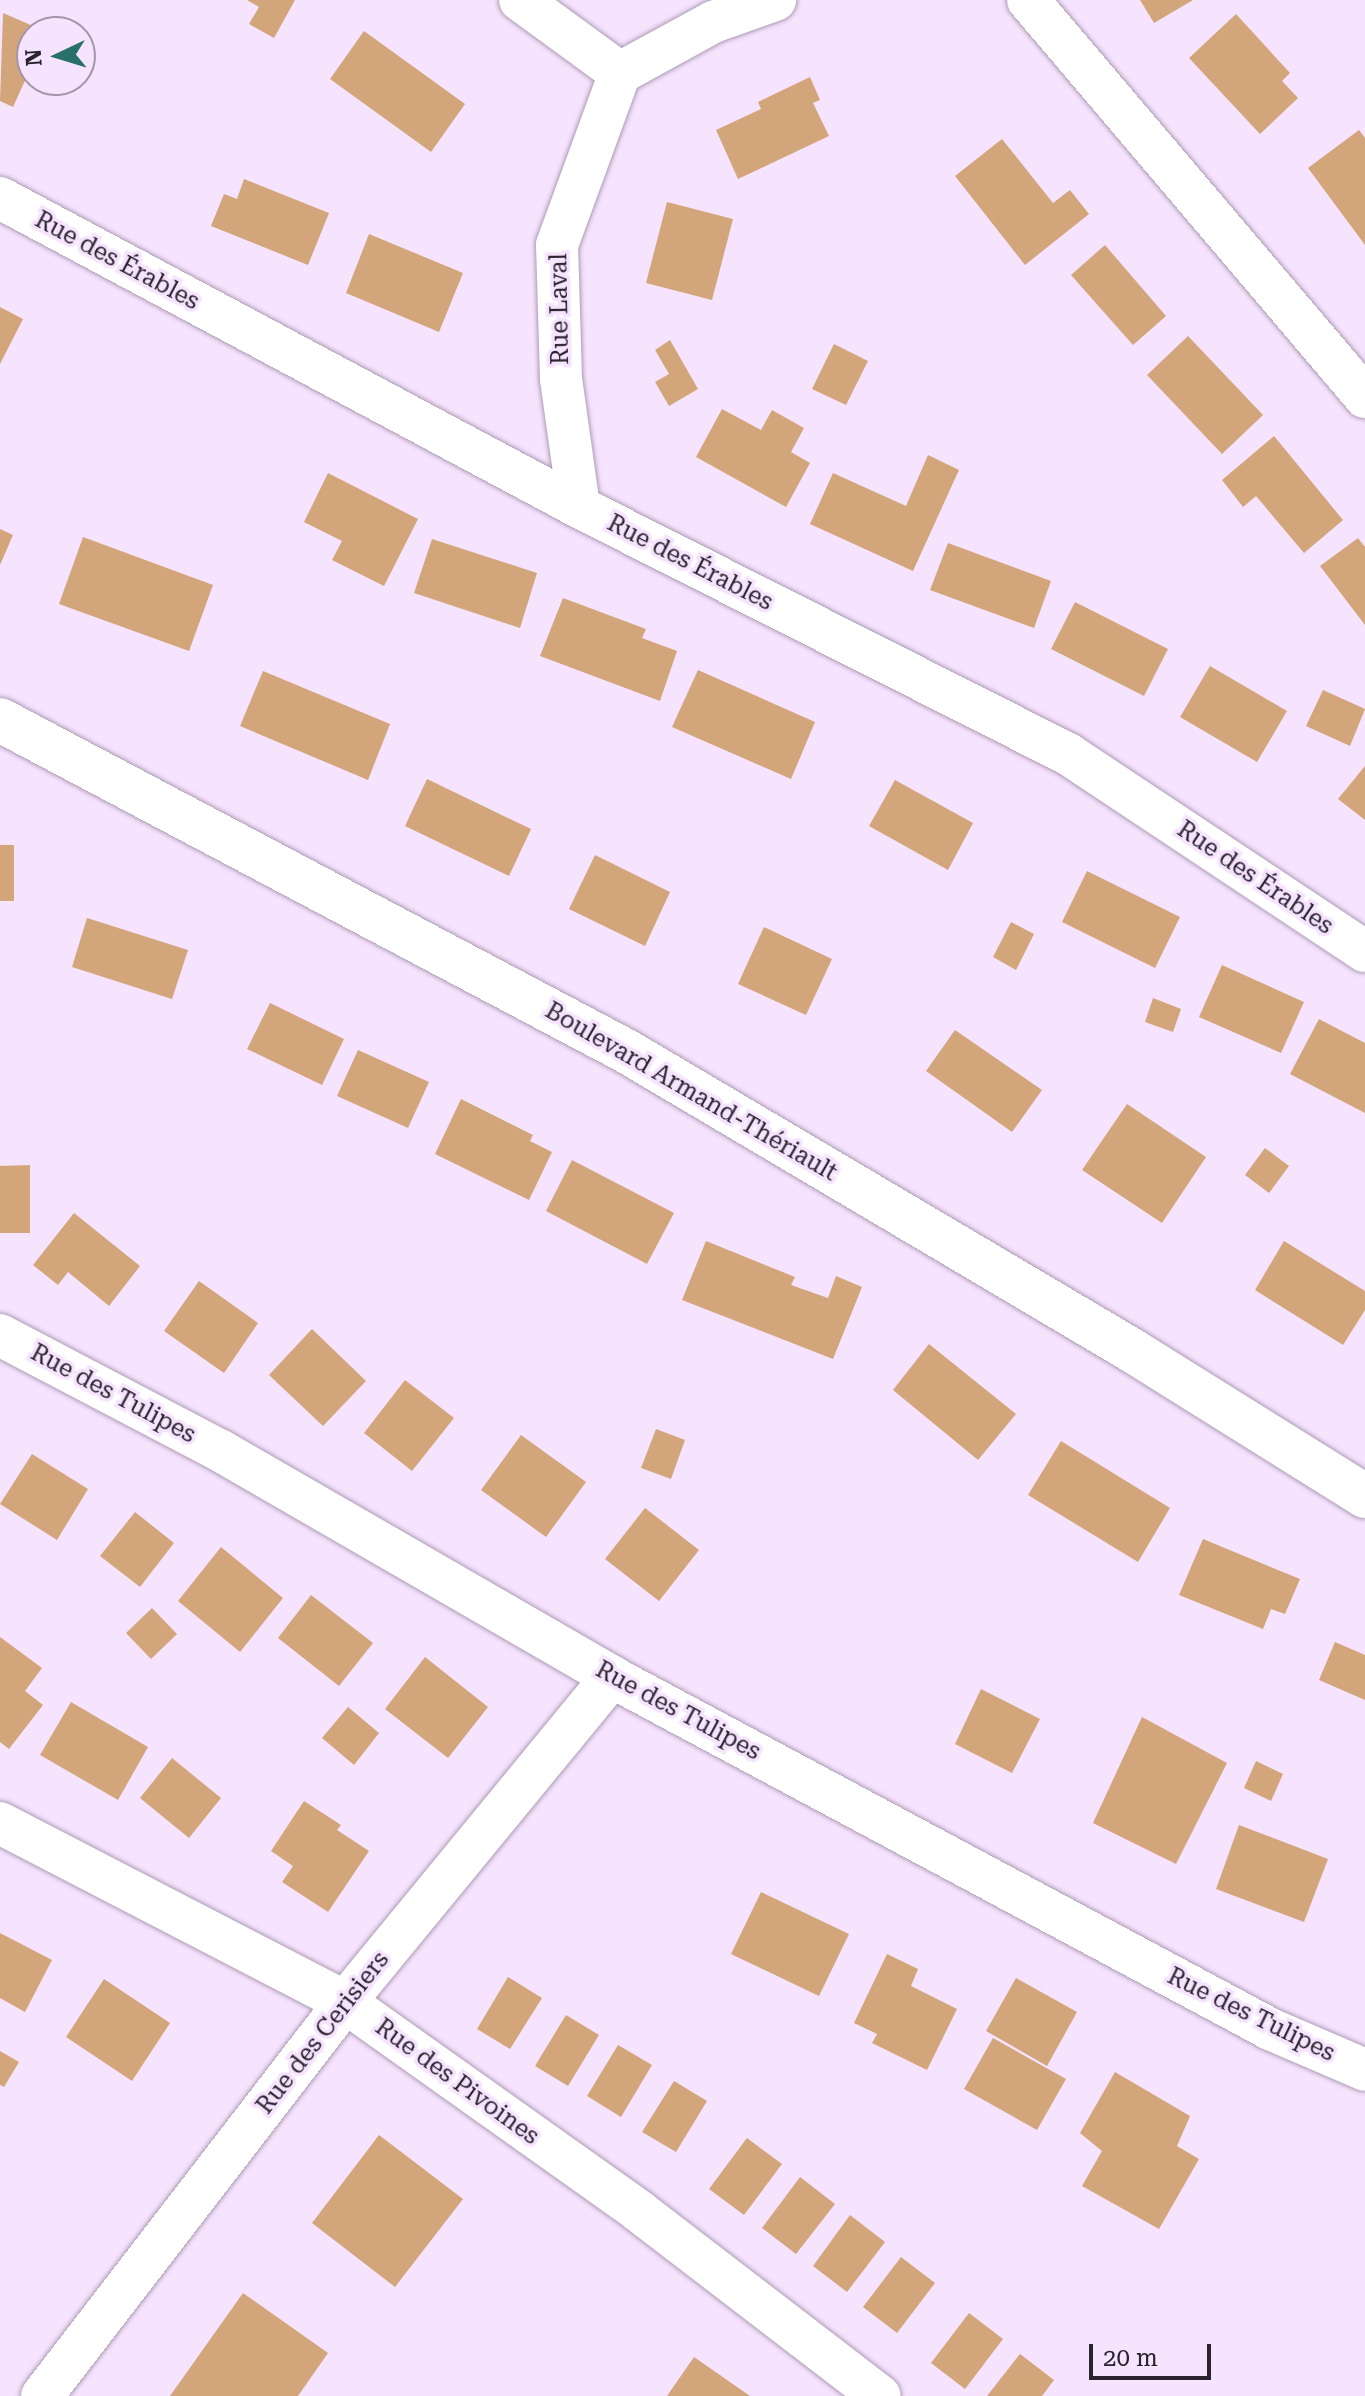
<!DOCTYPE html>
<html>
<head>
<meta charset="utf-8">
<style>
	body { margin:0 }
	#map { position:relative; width:1365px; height:2396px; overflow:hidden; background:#f6e3fe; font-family:"Roboto Serif",serif }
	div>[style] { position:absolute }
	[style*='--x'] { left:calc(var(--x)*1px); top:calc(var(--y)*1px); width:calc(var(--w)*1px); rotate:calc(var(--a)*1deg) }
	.building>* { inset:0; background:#d3a57a }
	.roads { filter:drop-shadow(0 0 2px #ad9cb4) drop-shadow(0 0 2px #ad9cb4) }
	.minor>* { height:42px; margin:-21px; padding:0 21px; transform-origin:21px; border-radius:21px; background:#fff }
	.tertiary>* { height:44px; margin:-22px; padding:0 22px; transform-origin:22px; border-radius:22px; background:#fff }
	span { translate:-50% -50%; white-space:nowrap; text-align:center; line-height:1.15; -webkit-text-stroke:7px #f6e3fe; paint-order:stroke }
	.street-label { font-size:24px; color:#2a232d }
	.north { position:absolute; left:16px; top:16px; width:80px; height:80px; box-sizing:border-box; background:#f6e3fe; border:2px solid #a496aa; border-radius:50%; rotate:266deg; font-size:22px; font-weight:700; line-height:32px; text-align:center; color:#2a232d }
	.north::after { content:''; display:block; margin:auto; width:28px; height:36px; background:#297168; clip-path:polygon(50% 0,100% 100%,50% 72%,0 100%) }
	.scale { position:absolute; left:1089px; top:2344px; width:122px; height:36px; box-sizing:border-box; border:4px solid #2a232d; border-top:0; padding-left:10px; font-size:24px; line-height:28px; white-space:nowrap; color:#2a232d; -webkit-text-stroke:6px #f6e3fe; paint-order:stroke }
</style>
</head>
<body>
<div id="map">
	<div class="building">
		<div style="clip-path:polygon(247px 0,295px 0,274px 38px,249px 24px,259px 7px)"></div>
		<div style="clip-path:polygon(1140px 0,1193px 0,1154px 23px)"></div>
		<div style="clip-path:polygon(3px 13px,47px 32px,32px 32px,32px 65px,13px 107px,0 101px)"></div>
		<div style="clip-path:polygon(1236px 14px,1290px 73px,1282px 81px,1298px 98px,1260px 134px,1189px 58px)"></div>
		<div style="clip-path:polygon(364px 31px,465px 104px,431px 152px,330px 79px)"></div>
		<div style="clip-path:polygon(810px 77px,820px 100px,813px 103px,829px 136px,738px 179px,716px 130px,761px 109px,758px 102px)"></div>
		<div style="clip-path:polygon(1359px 130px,1365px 138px,1365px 245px,1308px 168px)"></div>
		<div style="clip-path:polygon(1002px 139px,1053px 203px,1070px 190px,1089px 214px,1025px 265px,955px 176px)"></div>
		<div style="clip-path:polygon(244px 179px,329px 213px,308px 265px,211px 226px,224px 194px,237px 199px)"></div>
		<div style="clip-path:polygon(667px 202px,733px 219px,712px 300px,646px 283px)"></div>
		<div style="clip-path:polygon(369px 234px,463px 273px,439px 332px,346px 293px)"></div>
		<div style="clip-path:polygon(1105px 245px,1166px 316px,1133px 345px,1071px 275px)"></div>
		<div style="clip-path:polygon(0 307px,23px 319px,0 364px)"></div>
		<div style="clip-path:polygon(1188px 336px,1263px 415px,1222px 454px,1147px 375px)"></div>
		<div style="clip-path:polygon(670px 340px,698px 389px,669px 406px,655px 382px,669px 374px,655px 350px)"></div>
		<div style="clip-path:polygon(834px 344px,868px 361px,846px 405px,812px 389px)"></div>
		<div style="clip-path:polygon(722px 409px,761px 430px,772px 410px,804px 428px,791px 452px,810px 463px,786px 507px,696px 457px)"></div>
		<div style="clip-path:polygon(1274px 436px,1343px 520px,1304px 553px,1256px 496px,1243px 507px,1222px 480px)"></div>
		<div style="clip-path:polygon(928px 455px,959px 470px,913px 571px,810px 524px,833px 473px,906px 506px)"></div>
		<div style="clip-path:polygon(328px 473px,418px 519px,384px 586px,332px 560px,342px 541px,304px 522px)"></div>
		<div style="clip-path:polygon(0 529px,13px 535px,0 565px)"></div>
		<div style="clip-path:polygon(83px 537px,213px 585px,189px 651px,59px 604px)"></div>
		<div style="clip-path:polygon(1358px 538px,1365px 547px,1365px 625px,1320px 566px)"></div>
		<div style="clip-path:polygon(432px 539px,537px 573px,520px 628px,414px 593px)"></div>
		<div style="clip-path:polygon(948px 543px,1051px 581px,1034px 628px,930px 590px)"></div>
		<div style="clip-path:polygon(563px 598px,646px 629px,642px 638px,677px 651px,660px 701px,540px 656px)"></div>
		<div style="clip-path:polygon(1075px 602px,1168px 649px,1144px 696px,1051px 649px)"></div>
		<div style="clip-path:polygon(1210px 666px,1287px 711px,1257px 762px,1180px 717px)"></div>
		<div style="clip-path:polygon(698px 670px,815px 722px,791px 779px,672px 727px)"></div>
		<div style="clip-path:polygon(263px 671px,390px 724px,368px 780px,240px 726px)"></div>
		<div style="clip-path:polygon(1323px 690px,1365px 709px,1350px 746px,1306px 726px)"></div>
		<div style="clip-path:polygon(1365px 766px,1365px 820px,1338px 799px)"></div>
		<div style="clip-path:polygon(427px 779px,531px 829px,509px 876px,405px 826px)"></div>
		<div style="clip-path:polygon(895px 780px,973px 823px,948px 870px,869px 826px)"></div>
		<div style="clip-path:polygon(0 845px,14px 845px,14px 901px,0 901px)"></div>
		<div style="clip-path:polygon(595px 855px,670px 892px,645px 946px,569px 909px)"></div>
		<div style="clip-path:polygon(1087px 871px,1180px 917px,1155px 968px,1062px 922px)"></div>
		<div style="clip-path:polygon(87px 918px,188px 950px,172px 999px,72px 967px)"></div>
		<div style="clip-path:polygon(1011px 922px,1034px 934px,1016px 970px,993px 957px)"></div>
		<div style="clip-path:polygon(764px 927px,832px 959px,806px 1015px,738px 984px)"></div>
		<div style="clip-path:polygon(1222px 965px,1304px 1002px,1281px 1053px,1199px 1017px)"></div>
		<div style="clip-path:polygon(1153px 998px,1181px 1009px,1173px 1032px,1145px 1022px)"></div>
		<div style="clip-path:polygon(270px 1003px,344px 1039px,322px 1085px,247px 1049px)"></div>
		<div style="clip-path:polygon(1319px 1019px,1365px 1043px,1365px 1113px,1290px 1074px)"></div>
		<div style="clip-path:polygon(955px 1030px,1042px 1090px,1012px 1132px,926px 1071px)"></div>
		<div style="clip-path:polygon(358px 1050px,429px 1082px,408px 1128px,337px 1096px)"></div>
		<div style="clip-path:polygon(461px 1099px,533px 1135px,530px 1141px,552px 1152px,529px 1200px,435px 1154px)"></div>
		<div style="clip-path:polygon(1127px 1104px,1206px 1157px,1162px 1223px,1082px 1170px)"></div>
		<div style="clip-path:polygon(1265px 1148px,1289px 1166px,1269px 1193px,1245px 1175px)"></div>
		<div style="clip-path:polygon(572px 1160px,674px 1213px,647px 1264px,546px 1211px)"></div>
		<div style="clip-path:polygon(30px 1165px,30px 1233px,0 1233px,0 1166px)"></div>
		<div style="clip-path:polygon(74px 1213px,140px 1266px,109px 1306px,68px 1272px,58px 1285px,33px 1265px)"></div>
		<div style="clip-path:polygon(706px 1241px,795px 1277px,791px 1285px,828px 1298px,836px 1276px,862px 1287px,833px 1359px,682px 1300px)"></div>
		<div style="clip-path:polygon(1284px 1241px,1365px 1291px,1365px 1310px,1343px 1345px,1255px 1290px)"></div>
		<div style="clip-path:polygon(199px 1281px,258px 1323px,224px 1373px,164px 1331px)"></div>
		<div style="clip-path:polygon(312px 1329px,366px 1381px,323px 1426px,269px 1375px)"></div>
		<div style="clip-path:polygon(929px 1344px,1016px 1414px,978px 1460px,893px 1390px)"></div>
		<div style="clip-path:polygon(405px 1380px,454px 1418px,412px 1471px,364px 1433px)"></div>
		<div style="clip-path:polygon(656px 1429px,685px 1440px,671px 1479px,641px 1468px)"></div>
		<div style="clip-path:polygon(521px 1435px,586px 1482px,546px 1537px,481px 1490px)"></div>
		<div style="clip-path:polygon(1061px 1441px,1170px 1508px,1138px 1562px,1028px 1495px)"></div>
		<div style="clip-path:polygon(32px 1454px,88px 1489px,57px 1540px,0 1504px)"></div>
		<div style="clip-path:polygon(645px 1508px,699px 1550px,659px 1601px,605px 1559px)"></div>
		<div style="clip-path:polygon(135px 1512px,174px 1543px,140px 1587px,100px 1556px)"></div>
		<div style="clip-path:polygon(1203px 1539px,1300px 1579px,1285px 1614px,1271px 1609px,1263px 1629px,1179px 1595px)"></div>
		<div style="clip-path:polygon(221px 1547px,283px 1598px,240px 1652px,178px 1601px)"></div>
		<div style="clip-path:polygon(311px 1595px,373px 1643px,339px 1686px,278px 1638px)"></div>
		<div style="clip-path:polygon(152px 1608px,177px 1634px,151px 1659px,126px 1633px)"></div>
		<div style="clip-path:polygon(0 1637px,42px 1668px,25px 1691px,43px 1705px,9px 1749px,0 1742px)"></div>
		<div style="clip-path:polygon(1335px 1642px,1365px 1655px,1365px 1700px,1319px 1680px)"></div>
		<div style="clip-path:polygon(425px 1657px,488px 1707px,448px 1758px,385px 1709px)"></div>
		<div style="clip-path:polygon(981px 1689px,1040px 1719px,1012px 1773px,955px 1744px)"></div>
		<div style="clip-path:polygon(71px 1702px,148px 1747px,118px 1800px,40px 1755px)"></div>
		<div style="clip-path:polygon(348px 1707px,379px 1733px,354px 1765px,322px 1738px)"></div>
		<div style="clip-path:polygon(1142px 1717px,1227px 1763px,1176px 1864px,1093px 1823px)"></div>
		<div style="clip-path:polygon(172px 1758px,221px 1798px,189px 1838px,140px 1798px)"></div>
		<div style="clip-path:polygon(1256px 1761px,1283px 1774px,1271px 1801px,1244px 1788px)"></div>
		<div style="clip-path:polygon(304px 1801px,341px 1825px,337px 1830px,369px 1851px,328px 1912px,282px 1882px,293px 1866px,271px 1851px)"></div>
		<div style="clip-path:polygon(1239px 1825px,1328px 1859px,1304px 1922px,1216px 1889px)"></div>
		<div style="clip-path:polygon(761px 1892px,849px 1934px,819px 1996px,731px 1954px)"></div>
		<div style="clip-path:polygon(0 1933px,52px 1960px,25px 2012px,0 1998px)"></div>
		<div style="clip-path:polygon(887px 1954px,918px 1969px,911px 1986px,957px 2009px,927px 2070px,872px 2043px,877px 2034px,854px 2023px)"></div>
		<div style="clip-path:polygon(508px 1977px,542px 1998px,510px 2049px,477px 2029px)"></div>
		<div style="clip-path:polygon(1016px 1978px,1077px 2012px,1047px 2066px,986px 2031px)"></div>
		<div style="clip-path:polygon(104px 1979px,170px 2023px,132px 2081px,66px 2037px)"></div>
		<div style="clip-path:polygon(566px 2015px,599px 2035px,568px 2086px,535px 2066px)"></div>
		<div style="clip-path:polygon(993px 2038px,1066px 2079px,1037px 2130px,964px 2089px)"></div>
		<div style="clip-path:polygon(618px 2045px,652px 2065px,621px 2117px,587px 2096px)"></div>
		<div style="clip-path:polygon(0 2051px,19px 2062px,4px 2087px,0 2085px)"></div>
		<div style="clip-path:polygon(1115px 2072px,1190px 2116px,1177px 2146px,1199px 2159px,1159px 2229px,1082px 2186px,1102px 2151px,1080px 2133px)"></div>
		<div style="clip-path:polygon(674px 2081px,707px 2101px,676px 2152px,642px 2132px)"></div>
		<div style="clip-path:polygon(379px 2135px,463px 2199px,395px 2287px,312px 2223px)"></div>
		<div style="clip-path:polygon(747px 2138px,782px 2164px,744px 2215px,709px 2189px)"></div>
		<div style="clip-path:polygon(800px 2177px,835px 2204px,796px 2254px,762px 2228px)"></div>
		<div style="clip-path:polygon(850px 2215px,885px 2242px,847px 2292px,813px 2266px)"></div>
		<div style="clip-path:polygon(901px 2257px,935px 2283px,897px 2333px,863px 2307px)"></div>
		<div style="clip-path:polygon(243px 2293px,328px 2353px,298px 2396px,170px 2396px)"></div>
		<div style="clip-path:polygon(969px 2313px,1003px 2339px,965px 2389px,931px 2363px)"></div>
		<div style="clip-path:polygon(1020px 2354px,1054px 2380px,1042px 2396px,987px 2396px)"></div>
		<div style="clip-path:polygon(694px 2357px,750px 2396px,667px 2396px)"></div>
	</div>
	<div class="roads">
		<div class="minor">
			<div style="--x:520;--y:0;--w:124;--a:36.1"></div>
			<div style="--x:1028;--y:0;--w:521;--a:49.67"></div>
			<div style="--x:0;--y:198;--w:656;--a:28.09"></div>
			<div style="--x:579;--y:507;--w:548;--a:26.8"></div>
			<div style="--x:1068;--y:754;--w:356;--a:33.6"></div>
			<div style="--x:579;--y:507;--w:129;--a:-98"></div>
			<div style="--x:561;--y:379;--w:134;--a:-91.7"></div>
			<div style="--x:557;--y:245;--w:183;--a:-69.9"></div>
			<div style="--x:620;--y:73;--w:106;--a:-28.7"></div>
			<div style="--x:713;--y:22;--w:66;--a:-19.5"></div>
			<div style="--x:0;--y:1335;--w:250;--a:27.7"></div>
			<div style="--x:221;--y:1451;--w:452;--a:30"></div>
			<div style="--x:612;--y:1677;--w:746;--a:28.14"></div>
			<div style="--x:1270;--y:2029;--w:103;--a:23.3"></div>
			<div style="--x:0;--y:1823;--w:389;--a:27.4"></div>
			<div style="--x:345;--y:2002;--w:362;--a:35.4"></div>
			<div style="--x:640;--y:2212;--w:302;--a:37.5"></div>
			<div style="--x:42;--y:2396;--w:497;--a:-52.4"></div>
			<div style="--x:345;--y:2002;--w:421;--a:-50.6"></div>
		</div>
		<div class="tertiary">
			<div style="--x:0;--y:720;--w:708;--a:27.87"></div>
			<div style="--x:626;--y:1051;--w:589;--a:30.61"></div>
			<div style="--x:1133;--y:1351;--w:274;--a:32"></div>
		</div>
	</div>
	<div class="street-label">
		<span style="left:117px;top:261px;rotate:28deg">Rue des Érables</span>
		<span style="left:560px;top:309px;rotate:-91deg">Rue Laval</span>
		<span style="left:690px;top:563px;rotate:27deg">Rue des Érables</span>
		<span style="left:1255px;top:878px;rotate:34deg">Rue des Érables</span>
		<span style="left:691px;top:1092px;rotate:30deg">Boulevard Armand-Thériault</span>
		<span style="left:113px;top:1394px;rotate:28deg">Rue des Tulipes</span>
		<span style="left:678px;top:1711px;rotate:28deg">Rue des Tulipes</span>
		<span style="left:1251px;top:2015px;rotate:26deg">Rue des Tulipes</span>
		<span style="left:323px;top:2033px;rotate:-52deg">Rue des Cerisiers</span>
		<span style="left:457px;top:2082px;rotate:36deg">Rue des Pivoines</span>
	</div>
	<div class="north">N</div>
	<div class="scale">20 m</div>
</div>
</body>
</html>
